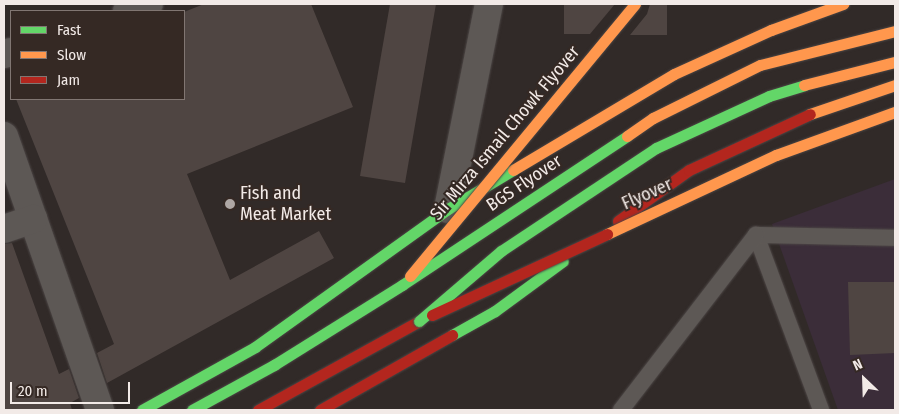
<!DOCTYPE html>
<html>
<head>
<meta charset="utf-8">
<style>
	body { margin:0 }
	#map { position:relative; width:899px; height:414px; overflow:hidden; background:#312a28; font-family:"Fira Sans Condensed",sans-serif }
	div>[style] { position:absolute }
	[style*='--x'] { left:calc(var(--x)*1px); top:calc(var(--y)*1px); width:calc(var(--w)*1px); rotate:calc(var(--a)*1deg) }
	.education>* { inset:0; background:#3b2d39 }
	.building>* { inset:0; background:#4f4542 }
	.roads { filter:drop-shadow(0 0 1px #4c4645) drop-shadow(0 0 1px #4c4645) }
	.lane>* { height:16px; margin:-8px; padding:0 8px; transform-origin:8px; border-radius:8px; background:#5d5855 }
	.street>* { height:28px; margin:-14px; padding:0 14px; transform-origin:14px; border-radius:14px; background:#5d5855 }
	.fast>* { height:11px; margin:-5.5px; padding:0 5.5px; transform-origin:5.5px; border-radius:5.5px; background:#63d668 }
	.slow>* { height:11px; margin:-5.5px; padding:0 5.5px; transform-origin:5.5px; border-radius:5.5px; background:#ff974d }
	.jam>* { height:11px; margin:-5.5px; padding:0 5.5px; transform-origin:5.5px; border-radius:5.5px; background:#b3261e }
	.bridges { filter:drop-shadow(0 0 1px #4c4645) drop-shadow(0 0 1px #4c4645) }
	.fast-bridge>* { height:11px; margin:-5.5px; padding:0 5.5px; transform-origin:5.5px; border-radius:5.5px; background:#63d668 }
	.slow-bridge>* { height:11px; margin:-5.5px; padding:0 5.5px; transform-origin:5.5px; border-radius:5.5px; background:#ff974d }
	.jam-bridge>* { height:11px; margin:-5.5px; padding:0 5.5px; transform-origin:5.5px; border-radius:5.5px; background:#b3261e }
	.dots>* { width:14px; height:14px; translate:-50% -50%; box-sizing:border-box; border:2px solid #352924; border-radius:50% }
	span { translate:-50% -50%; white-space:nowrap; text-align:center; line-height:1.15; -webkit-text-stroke:4px #352924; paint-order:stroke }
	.street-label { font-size:18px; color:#f2eae7 }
	.poi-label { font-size:18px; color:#f2eae7 }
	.left { translate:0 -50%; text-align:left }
	.frame { position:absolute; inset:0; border:5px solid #f2eae7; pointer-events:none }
	.legend { position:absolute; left:10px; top:10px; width:175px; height:90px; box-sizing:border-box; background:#352924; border:1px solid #817672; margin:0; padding:6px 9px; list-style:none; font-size:15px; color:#f2eae7 }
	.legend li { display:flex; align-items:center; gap:10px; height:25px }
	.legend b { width:25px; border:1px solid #817672 }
	.north { position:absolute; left:839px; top:354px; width:50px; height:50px; -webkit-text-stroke:4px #352924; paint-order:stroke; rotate:336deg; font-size:14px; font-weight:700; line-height:20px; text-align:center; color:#f2eae7 }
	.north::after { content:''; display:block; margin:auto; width:18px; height:22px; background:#f2eae7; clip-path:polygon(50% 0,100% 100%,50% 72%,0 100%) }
	.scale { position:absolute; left:10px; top:382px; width:120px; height:22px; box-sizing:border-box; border:2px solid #f2eae7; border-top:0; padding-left:6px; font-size:15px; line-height:18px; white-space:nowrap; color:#f2eae7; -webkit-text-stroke:4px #352924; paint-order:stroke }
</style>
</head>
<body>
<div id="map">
	<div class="education">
		<div style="clip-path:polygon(895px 179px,895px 410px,838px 410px,772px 224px)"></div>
	</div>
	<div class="building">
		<div style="clip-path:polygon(204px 4px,311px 4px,353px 107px,187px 174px,230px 280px,319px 231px,334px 258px,107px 383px,97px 353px,114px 344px,16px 99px,184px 99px,184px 12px)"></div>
		<div style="clip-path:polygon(390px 4px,436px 4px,405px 183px,360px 176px)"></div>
		<div style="clip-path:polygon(564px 4px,615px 4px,590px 34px,564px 34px)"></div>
		<div style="clip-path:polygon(650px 4px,667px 4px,667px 35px,630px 35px,647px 14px)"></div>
		<div style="clip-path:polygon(12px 243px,59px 374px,69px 369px,79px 398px,70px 403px,72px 410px,4px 410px,4px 244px)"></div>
		<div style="clip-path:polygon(848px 282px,895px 282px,895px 353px,850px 355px)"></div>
	</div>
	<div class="roads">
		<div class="lane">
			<div style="--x:756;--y:235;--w:187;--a:69.6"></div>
			<div style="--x:756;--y:235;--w:139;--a:1.2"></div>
			<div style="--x:621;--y:410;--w:221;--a:-52.4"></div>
		</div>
		<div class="street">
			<div style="--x:127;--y:11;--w:23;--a:-18"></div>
			<div style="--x:4;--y:54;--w:7;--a:-16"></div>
			<div style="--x:4;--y:136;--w:290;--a:70.7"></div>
			<div style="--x:448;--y:209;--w:209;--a:-78.7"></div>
			<div style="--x:4;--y:229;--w:31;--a:-19"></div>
		</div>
		<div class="fast">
			<div style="--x:452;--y:335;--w:49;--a:-29.2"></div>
			<div style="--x:495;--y:311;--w:84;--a:-36.3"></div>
			<div style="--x:142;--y:410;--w:129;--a:-29.1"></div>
			<div style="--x:255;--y:347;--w:237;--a:-35.6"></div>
			<div style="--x:448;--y:209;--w:76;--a:-31"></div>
		</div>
		<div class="slow">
			<div style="--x:810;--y:114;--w:90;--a:-18.8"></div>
			<div style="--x:513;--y:170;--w:187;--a:-30.8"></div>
			<div style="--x:674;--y:74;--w:107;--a:-24.4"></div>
			<div style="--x:771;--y:30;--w:77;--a:-19.9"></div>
		</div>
		<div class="jam">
			<div style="--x:618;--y:221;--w:87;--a:-35.7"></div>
			<div style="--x:689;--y:170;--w:133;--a:-24.8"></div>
			<div style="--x:258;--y:410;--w:184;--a:-28.9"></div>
			<div style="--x:320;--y:410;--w:152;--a:-29.6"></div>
		</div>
	</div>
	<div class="bridges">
		<div class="fast-bridge">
			<div style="--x:419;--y:321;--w:108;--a:-40.5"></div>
			<div style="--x:501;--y:251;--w:186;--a:-33.6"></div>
			<div style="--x:656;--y:148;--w:124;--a:-24.7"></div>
			<div style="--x:769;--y:96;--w:37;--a:-17"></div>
			<div style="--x:192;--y:410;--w:94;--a:-28.8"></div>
			<div style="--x:274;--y:365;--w:151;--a:-32"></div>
			<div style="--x:402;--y:285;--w:270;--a:-33.5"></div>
		</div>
		<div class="slow-bridge">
			<div style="--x:804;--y:85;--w:94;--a:-14.2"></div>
			<div style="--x:627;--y:136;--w:32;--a:-35"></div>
			<div style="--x:653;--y:118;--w:119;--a:-26.4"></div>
			<div style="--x:760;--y:65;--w:139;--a:-14.1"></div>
			<div style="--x:607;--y:234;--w:187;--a:-25.1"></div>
			<div style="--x:776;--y:155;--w:127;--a:-19.9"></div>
			<div style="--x:410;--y:276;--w:353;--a:-50.4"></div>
		</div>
		<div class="jam-bridge">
			<div style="--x:432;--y:315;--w:193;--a:-24.8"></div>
		</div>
	</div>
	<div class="dots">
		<div style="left:230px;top:204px;background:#aea7a4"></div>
	</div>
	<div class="street-label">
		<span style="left:505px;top:133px;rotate:-50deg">Sir Mirza Ismail Chowk Flyover</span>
		<span style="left:524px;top:183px;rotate:-34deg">BGS Flyover</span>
		<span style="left:647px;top:194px;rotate:-24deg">Flyover</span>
	</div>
	<div class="poi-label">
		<span class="left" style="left:240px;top:204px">Fish and<br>Meat Market</span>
	</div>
	<div class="frame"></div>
	<ul class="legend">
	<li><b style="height:6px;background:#63d668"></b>Fast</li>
	<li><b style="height:6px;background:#ff974d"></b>Slow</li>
	<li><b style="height:6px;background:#b3261e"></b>Jam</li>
	</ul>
	<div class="north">N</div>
	<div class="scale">20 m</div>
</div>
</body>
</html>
